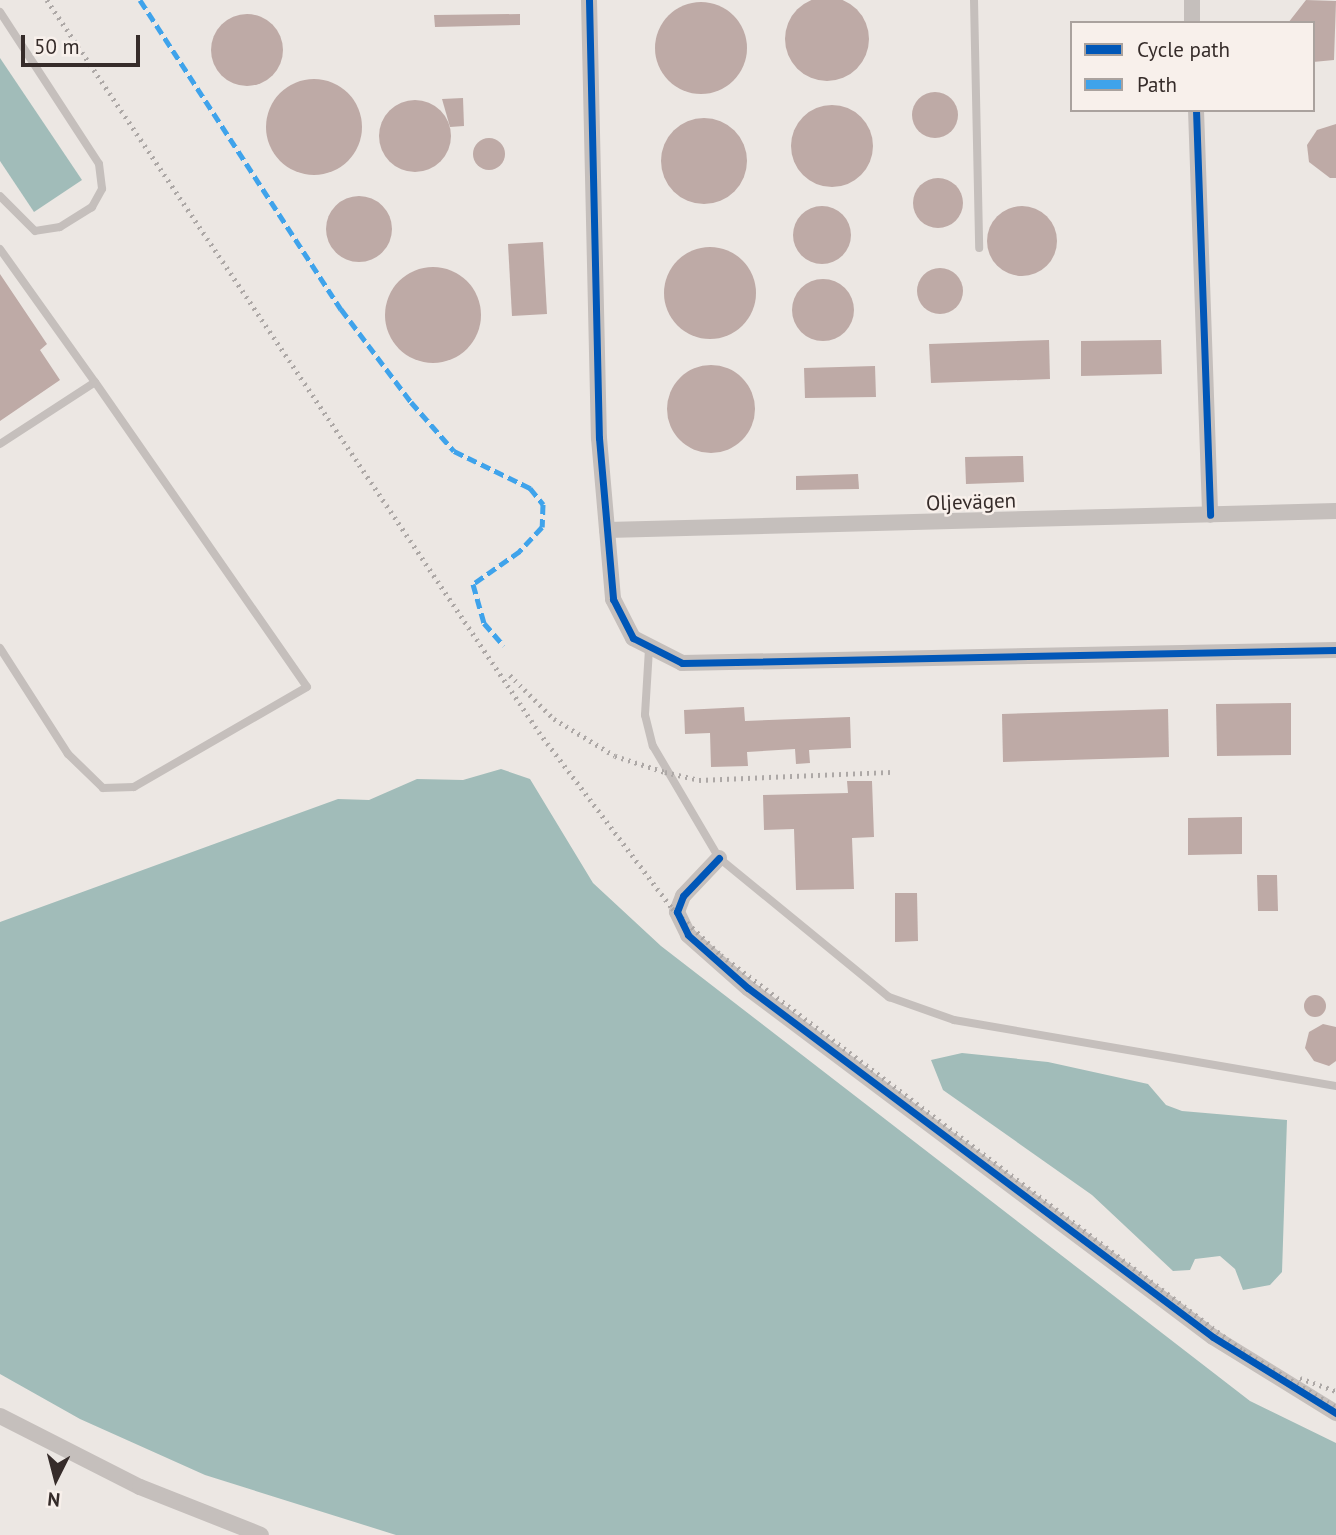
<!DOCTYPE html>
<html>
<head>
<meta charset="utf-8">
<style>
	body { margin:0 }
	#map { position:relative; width:1336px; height:1535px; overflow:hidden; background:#ece7e3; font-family:"PT Sans",sans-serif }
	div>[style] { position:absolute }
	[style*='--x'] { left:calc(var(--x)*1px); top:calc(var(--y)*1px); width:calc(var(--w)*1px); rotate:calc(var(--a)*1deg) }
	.water>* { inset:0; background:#a1bcb9 }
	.building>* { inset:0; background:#beaaa6 }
	.round { border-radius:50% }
	.lane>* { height:8px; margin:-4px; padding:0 4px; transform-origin:4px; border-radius:4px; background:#c5bfbc }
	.street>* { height:16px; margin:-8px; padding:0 8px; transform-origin:8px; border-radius:8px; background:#c5bfbc }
	.rail>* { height:4.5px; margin-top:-2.25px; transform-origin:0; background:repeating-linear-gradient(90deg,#ada8a6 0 2px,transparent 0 7px) }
	.quiet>* { height:5px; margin-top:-2.5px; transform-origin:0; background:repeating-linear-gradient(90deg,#3fa3eb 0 10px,transparent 0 15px) }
	.cycleway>* { height:7px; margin:-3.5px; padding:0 3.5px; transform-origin:3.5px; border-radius:3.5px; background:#0057b8 }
	span { translate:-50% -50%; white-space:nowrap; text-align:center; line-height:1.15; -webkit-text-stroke:5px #f8f0eb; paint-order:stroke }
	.street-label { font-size:21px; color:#362c2a }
	.legend { position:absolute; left:1070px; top:21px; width:245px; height:91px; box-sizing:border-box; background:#f8f0eb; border:2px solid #aaa29e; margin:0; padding:9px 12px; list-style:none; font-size:21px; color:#362c2a }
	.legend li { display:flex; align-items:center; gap:14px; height:35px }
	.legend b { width:35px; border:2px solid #aaa29e }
	.north { position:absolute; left:21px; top:1444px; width:70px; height:70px; -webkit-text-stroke:5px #f8f0eb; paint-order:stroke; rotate:186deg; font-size:19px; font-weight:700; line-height:28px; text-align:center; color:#362c2a }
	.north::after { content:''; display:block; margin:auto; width:24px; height:32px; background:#362c2a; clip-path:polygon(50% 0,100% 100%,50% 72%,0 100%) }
	.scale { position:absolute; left:21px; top:35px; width:119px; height:32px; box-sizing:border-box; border:4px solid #362c2a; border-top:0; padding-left:9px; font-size:21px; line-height:24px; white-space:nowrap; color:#362c2a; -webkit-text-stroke:5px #f8f0eb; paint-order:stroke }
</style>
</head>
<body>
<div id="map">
	<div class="water">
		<div style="clip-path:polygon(0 58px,82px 180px,34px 212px,0 161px)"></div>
		<div style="clip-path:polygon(501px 769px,530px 779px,593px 883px,661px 946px,1250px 1401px,1336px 1443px,1336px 1535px,396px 1535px,205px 1475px,80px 1419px,0 1374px,0 922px,338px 799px,369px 800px,417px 779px,463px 780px)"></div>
		<div style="clip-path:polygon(962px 1053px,1048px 1062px,1148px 1084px,1166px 1105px,1182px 1111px,1287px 1120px,1282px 1272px,1270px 1285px,1243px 1290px,1235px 1269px,1220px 1256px,1195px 1259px,1190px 1270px,1173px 1271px,1092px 1195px,943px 1090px,931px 1060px)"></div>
	</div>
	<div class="building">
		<div class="round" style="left:785px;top:-3px;width:84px;height:84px"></div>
		<div style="clip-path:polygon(1306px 0,1336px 1px,1334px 60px,1313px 62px,1313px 23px,1288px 23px)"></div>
		<div class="round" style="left:655px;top:2px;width:92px;height:92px"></div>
		<div style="clip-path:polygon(520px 14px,520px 25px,435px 27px,434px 15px)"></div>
		<div class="round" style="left:211px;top:14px;width:72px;height:72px"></div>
		<div class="round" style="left:266px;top:79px;width:96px;height:96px"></div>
		<div class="round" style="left:912px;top:92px;width:46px;height:46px"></div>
		<div style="clip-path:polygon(463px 98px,464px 126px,450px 127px,442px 99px)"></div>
		<div class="round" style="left:379px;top:100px;width:72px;height:72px"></div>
		<div class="round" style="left:791px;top:105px;width:82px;height:82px"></div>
		<div class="round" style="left:661px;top:118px;width:86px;height:86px"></div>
		<div style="clip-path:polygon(1336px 124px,1336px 178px,1330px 178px,1309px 162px,1307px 145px,1317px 130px)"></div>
		<div class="round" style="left:473px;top:138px;width:32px;height:32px"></div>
		<div class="round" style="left:913px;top:178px;width:50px;height:50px"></div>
		<div class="round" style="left:326px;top:196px;width:66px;height:66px"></div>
		<div class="round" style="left:793px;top:206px;width:58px;height:58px"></div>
		<div class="round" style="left:987px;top:206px;width:70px;height:70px"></div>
		<div style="clip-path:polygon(543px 242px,547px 314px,512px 316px,508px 244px)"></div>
		<div class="round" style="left:664px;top:247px;width:92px;height:92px"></div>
		<div class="round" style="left:385px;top:267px;width:96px;height:96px"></div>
		<div class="round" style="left:917px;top:268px;width:46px;height:46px"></div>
		<div style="clip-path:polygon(0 274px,47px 344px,40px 350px,60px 380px,0 421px)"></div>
		<div class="round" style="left:792px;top:279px;width:62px;height:62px"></div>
		<div style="clip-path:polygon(1049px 340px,1050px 379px,931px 383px,929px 344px)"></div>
		<div style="clip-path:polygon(1161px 340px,1162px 374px,1081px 376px,1081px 341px)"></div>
		<div class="round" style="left:667px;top:365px;width:88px;height:88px"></div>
		<div style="clip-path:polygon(875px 366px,876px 397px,805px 398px,804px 368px)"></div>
		<div style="clip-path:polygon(1023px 456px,1024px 482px,966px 484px,965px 457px)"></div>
		<div style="clip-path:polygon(858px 474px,859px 489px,796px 490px,796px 476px)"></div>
		<div style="clip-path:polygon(1291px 703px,1291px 755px,1217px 756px,1216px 704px)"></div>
		<div style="clip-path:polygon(744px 707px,745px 721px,850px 717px,851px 748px,809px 750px,810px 763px,796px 764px,795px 749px,747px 752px,748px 766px,711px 767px,710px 733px,685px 734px,684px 710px)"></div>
		<div style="clip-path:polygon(1168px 709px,1169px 757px,1003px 762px,1002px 714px)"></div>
		<div style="clip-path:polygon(847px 781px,872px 781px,874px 837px,852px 838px,854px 889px,796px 890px,794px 829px,764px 830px,763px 795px,848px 793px)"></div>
		<div style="clip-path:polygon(1242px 817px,1242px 854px,1188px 855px,1188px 818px)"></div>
		<div style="clip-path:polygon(1257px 875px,1277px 875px,1278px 911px,1258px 911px)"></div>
		<div style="clip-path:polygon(895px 893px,917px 893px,918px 941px,895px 942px)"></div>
		<div class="round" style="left:1304px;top:995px;width:22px;height:22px"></div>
		<div style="clip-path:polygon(1323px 1024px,1336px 1027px,1336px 1061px,1329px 1066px,1314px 1061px,1305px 1048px,1309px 1032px)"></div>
	</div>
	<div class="lane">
		<div style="--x:974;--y:0;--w:248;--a:88.8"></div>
		<div style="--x:0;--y:12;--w:181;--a:56.9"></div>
		<div style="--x:99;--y:164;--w:25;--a:83"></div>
		<div style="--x:102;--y:189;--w:21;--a:119"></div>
		<div style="--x:92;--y:207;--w:38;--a:148"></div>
		<div style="--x:60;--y:227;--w:25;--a:171"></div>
		<div style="--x:35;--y:231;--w:49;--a:-135"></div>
		<div style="--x:0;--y:249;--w:163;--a:54.5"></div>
		<div style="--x:0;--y:444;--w:113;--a:-33.1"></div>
		<div style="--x:95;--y:382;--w:371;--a:55.2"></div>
		<div style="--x:307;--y:687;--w:200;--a:150"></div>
		<div style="--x:134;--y:787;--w:31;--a:178"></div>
		<div style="--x:103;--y:788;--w:49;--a:-135.8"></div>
		<div style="--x:68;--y:754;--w:126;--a:-122.7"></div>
		<div style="--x:649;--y:649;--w:66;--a:93.5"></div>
		<div style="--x:645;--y:715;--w:32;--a:76"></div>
		<div style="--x:653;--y:746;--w:130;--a:59.5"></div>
		<div style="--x:719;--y:858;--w:220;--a:39.3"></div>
		<div style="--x:889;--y:997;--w:69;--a:19.5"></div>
		<div style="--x:954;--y:1020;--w:388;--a:9.8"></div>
	</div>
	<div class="street">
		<div style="--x:589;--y:0;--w:438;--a:88.7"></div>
		<div style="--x:599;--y:438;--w:162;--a:85"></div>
		<div style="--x:613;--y:599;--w:44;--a:62.9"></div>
		<div style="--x:633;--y:638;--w:55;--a:27"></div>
		<div style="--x:682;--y:663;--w:654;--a:-1.14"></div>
		<div style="--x:1192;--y:0;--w:23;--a:90"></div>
		<div style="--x:1196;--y:110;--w:405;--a:88"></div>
		<div style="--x:607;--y:530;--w:729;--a:-1.49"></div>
		<div style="--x:719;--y:858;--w:52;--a:133.5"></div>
		<div style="--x:683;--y:896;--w:17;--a:111"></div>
		<div style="--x:677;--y:912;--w:25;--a:64"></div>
		<div style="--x:688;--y:935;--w:80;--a:41.5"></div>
		<div style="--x:748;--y:988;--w:581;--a:36.89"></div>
		<div style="--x:1213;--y:1337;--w:145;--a:31.7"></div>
		<div style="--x:0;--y:1416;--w:157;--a:26.9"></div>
		<div style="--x:140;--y:1487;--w:130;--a:21.6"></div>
	</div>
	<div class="rail">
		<div style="--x:47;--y:0;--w:882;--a:56.09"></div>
		<div style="--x:539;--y:732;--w:221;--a:52.9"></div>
		<div style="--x:672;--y:908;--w:68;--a:43.8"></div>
		<div style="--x:721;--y:955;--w:655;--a:37.18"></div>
		<div style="--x:1243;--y:1351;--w:109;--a:31.1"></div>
		<div style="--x:510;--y:675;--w:62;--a:45"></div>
		<div style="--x:554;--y:719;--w:71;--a:31.2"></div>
		<div style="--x:615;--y:756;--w:52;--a:17.7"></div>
		<div style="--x:665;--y:772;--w:35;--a:13"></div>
		<div style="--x:699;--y:780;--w:194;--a:-2.4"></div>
		<div style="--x:1300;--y:1378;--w:38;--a:20"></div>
	</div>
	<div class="quiet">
		<div style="--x:140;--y:0;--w:369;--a:57"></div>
		<div style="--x:341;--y:309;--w:116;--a:53"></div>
		<div style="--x:411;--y:402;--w:65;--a:48.7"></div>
		<div style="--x:454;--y:451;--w:85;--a:26"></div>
		<div style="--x:530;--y:488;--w:21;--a:51"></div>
		<div style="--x:543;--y:504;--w:23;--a:92"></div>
		<div style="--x:542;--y:527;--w:33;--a:133"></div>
		<div style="--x:520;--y:551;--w:57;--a:144.9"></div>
		<div style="--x:473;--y:584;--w:41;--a:74.2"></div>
		<div style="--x:484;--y:623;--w:30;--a:49"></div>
	</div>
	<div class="cycleway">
		<div style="--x:589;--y:0;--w:438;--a:88.7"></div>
		<div style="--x:599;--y:438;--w:162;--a:85"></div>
		<div style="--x:613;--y:599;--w:44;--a:62.9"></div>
		<div style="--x:633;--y:638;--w:55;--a:27"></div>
		<div style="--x:682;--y:663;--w:654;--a:-1.14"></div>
		<div style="--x:1196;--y:110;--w:405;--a:88"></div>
		<div style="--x:719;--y:858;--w:52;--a:133.5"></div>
		<div style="--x:683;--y:896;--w:17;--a:111"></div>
		<div style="--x:677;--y:912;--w:25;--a:64"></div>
		<div style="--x:688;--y:935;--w:80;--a:41.5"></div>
		<div style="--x:748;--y:988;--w:581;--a:36.89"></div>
		<div style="--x:1213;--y:1337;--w:145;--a:31.7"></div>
	</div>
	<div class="street-label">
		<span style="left:971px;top:502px;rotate:-2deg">Oljevägen</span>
	</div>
	<ul class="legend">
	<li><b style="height:9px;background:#0057b8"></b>Cycle path</li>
	<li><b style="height:9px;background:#3fa3eb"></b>Path</li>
	</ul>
	<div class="north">N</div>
	<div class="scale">50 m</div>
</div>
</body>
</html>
